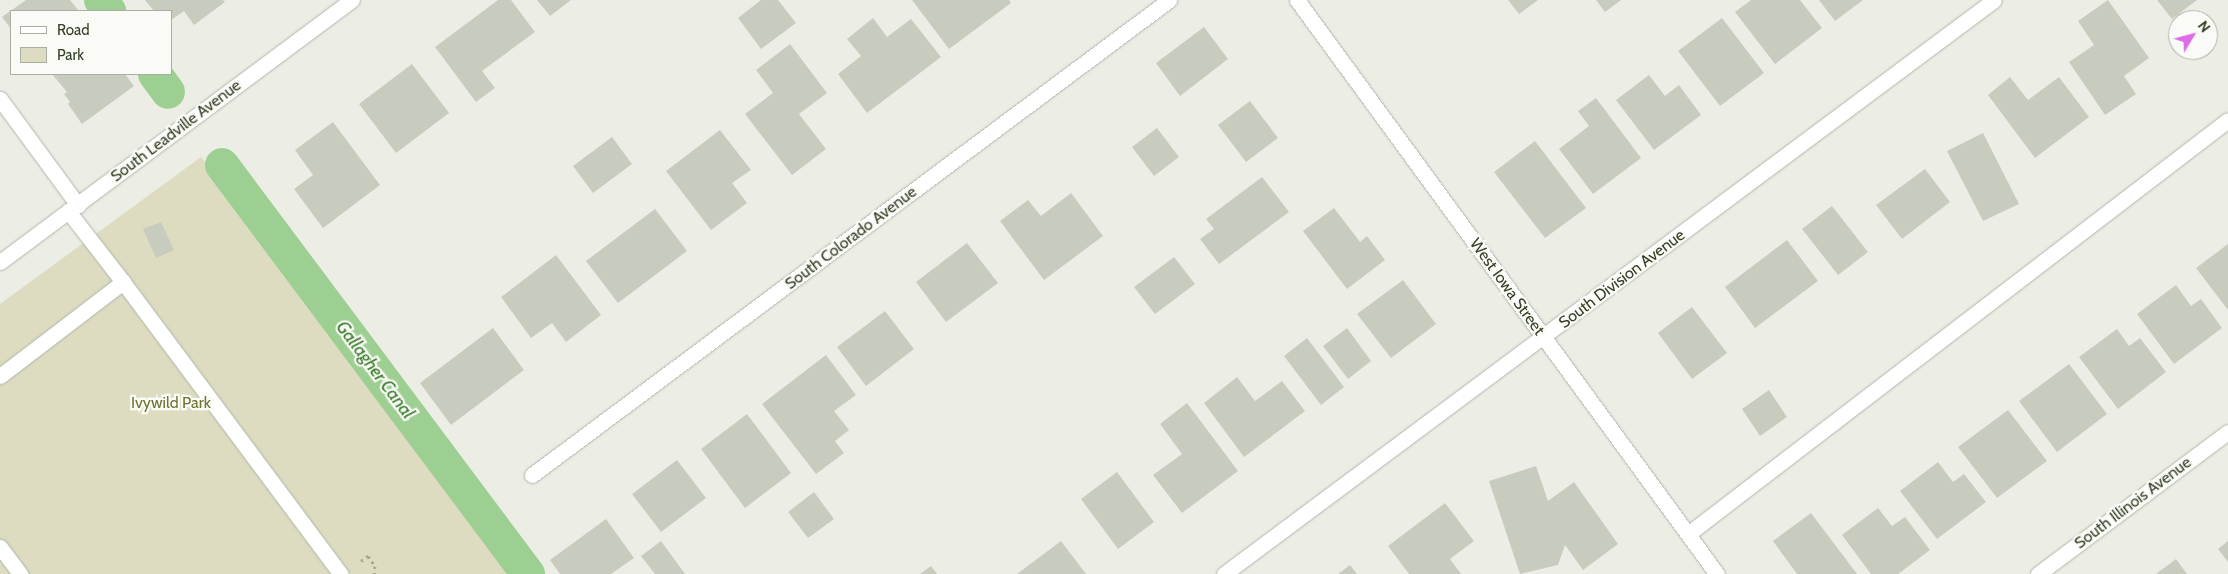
<!DOCTYPE html>
<html>
<head>
<meta charset="utf-8">
<style>
	body { margin:0 }
	#map { position:relative; width:2228px; height:574px; overflow:hidden; background:#eceee6; font-family:Cabin,sans-serif }
	div>[style] { position:absolute }
	[style*='--x'] { left:calc(var(--x)*1px); top:calc(var(--y)*1px); width:calc(var(--w)*1px); rotate:calc(var(--a)*1deg) }
	.green>* { inset:0; background:#dddcc1 }
	.canal>* { height:34px; margin:-17px; padding:0 17px; transform-origin:17px; border-radius:17px; background:#9dcf92 }
	.building>* { inset:0; background:#c8ccbe }
	.path>* { height:3px; margin-top:-1.5px; transform-origin:0; background:repeating-linear-gradient(90deg,#a1af89 0 2.5px,transparent 0 6.5px) }
	.roads { filter:drop-shadow(0 0 1px #b1b6a9) drop-shadow(0 0 1px #b1b6a9) }
	.minor>* { height:15px; margin:-7.5px; padding:0 7.5px; transform-origin:7.5px; border-radius:7.5px; background:#fff }
	span { translate:-50% -50%; white-space:nowrap; text-align:center; line-height:1.15; -webkit-text-stroke:4.5px #fafaf7; paint-order:stroke }
	.street-label { font-size:16px; color:#353f26 }
	.park-label { font-size:16px; color:#707432 }
	.water-label { font-size:18px; color:#317823; font-style:italic }
	.legend { position:absolute; left:10px; top:10px; width:162px; height:65px; box-sizing:border-box; background:#fafaf7; border:1px solid #abafa3; margin:0; padding:6px 9px; list-style:none; font-size:15px; color:#353f26 }
	.legend li { display:flex; align-items:center; gap:10px; height:25px }
	.legend b { width:25px; border:1px solid #abafa3 }
	.north { position:absolute; left:2168px; top:10px; width:50px; height:50px; box-sizing:border-box; background:#fafaf7; border:1px solid #abafa3; border-radius:50%; rotate:53deg; font-size:14px; font-weight:700; line-height:20px; text-align:center; color:#353f26 }
	.north::after { content:''; display:block; margin:auto; width:18px; height:22px; background:#de69e9; clip-path:polygon(50% 0,100% 100%,50% 72%,0 100%) }
</style>
</head>
<body>
<div id="map">
	<div class="green">
		<div style="clip-path:polygon(201px 157px,511px 574px,0 574px,0 304px)"></div>
	</div>
	<div class="canal">
		<div style="--x:101;--y:0;--w:14;--a:54"></div>
		<div style="--x:155;--y:74;--w:22;--a:54"></div>
		<div style="--x:222;--y:165;--w:511;--a:53.2"></div>
	</div>
	<div class="building">
		<div style="clip-path:polygon(26px 0,70px 0,79px 11px,11px 11px,11px 29px,2px 17px)"></div>
		<div style="clip-path:polygon(145px 0,223px 0,225px 2px,194px 25px,184px 11px,171px 20px,171px 11px,154px 11px)"></div>
		<div style="clip-path:polygon(498px 0,511px 0,535px 32px,482px 71px,495px 88px,476px 102px,435px 47px)"></div>
		<div style="clip-path:polygon(537px 0,571px 0,550px 16px)"></div>
		<div style="clip-path:polygon(761px 0,778px 0,796px 23px,761px 49px,738px 18px)"></div>
		<div style="clip-path:polygon(912px 0,1009px 0,1011px 3px,949px 49px)"></div>
		<div style="clip-path:polygon(1508px 0,1538px 0,1519px 14px)"></div>
		<div style="clip-path:polygon(1596px 0,1621px 0,1605px 12px)"></div>
		<div style="clip-path:polygon(1751px 0,1800px 0,1822px 28px,1775px 64px,1735px 12px)"></div>
		<div style="clip-path:polygon(1819px 0,1863px 0,1835px 21px)"></div>
		<div style="clip-path:polygon(2108px 0,2149px 58px,2124px 76px,2136px 94px,2105px 115px,2069px 62px,2094px 45px,2078px 21px)"></div>
		<div style="clip-path:polygon(2157px 0,2197px 0,2172px 19px)"></div>
		<div style="clip-path:polygon(873px 18px,887px 37px,911px 19px,941px 57px,867px 113px,838px 74px,861px 56px,847px 39px)"></div>
		<div style="clip-path:polygon(1722px 18px,1764px 73px,1720px 106px,1678px 51px)"></div>
		<div style="clip-path:polygon(1204px 27px,1228px 59px,1180px 96px,1156px 63px)"></div>
		<div style="clip-path:polygon(790px 44px,827px 93px,799px 114px,826px 149px,792px 175px,745px 114px,773px 93px,756px 70px)"></div>
		<div style="clip-path:polygon(412px 64px,449px 113px,396px 153px,359px 104px)"></div>
		<div style="clip-path:polygon(52px 74px,125px 74px,134px 86px,82px 124px,68px 104px,70px 102px,64px 94px,67px 92px)"></div>
		<div style="clip-path:polygon(1649px 75px,1665px 96px,1679px 85px,1701px 115px,1654px 150px,1616px 100px)"></div>
		<div style="clip-path:polygon(2010px 77px,2028px 100px,2059px 77px,2089px 117px,2035px 158px,1988px 95px)"></div>
		<div style="clip-path:polygon(1596px 98px,1641px 158px,1593px 194px,1559px 149px,1589px 126px,1578px 111px)"></div>
		<div style="clip-path:polygon(1250px 101px,1278px 138px,1246px 162px,1218px 125px)"></div>
		<div style="clip-path:polygon(333px 122px,380px 185px,323px 228px,294px 189px,313px 175px,295px 150px)"></div>
		<div style="clip-path:polygon(1157px 128px,1179px 157px,1154px 176px,1132px 147px)"></div>
		<div style="clip-path:polygon(720px 130px,751px 170px,732px 183px,747px 203px,711px 230px,666px 171px)"></div>
		<div style="clip-path:polygon(1983px 133px,2019px 204px,1983px 221px,1947px 151px)"></div>
		<div style="clip-path:polygon(612px 137px,632px 164px,593px 193px,573px 166px)"></div>
		<div style="clip-path:polygon(1535px 141px,1586px 208px,1545px 238px,1494px 172px)"></div>
		<div style="clip-path:polygon(1925px 169px,1950px 202px,1902px 239px,1876px 205px)"></div>
		<div style="clip-path:polygon(1262px 177px,1289px 212px,1219px 264px,1200px 239px,1214px 229px,1206px 219px)"></div>
		<div style="clip-path:polygon(1071px 193px,1103px 236px,1044px 280px,1000px 221px,1028px 200px,1041px 216px)"></div>
		<div style="clip-path:polygon(1832px 206px,1868px 252px,1838px 275px,1802px 229px)"></div>
		<div style="clip-path:polygon(1334px 208px,1360px 242px,1367px 236px,1385px 260px,1347px 289px,1303px 231px)"></div>
		<div style="clip-path:polygon(655px 209px,687px 251px,618px 303px,586px 261px)"></div>
		<div style="clip-path:polygon(161px 222px,174px 250px,156px 258px,143px 229px)"></div>
		<div style="clip-path:polygon(1787px 240px,1818px 281px,1755px 328px,1725px 287px)"></div>
		<div style="clip-path:polygon(967px 243px,998px 283px,946px 322px,916px 282px)"></div>
		<div style="clip-path:polygon(2228px 244px,2228px 310px,2196px 268px)"></div>
		<div style="clip-path:polygon(556px 255px,601px 315px,566px 342px,552px 323px,531px 338px,501px 297px)"></div>
		<div style="clip-path:polygon(1174px 257px,1195px 284px,1155px 314px,1134px 287px)"></div>
		<div style="clip-path:polygon(1403px 280px,1436px 324px,1391px 358px,1357px 314px)"></div>
		<div style="clip-path:polygon(2176px 285px,2191px 306px,2201px 299px,2222px 328px,2174px 364px,2137px 314px)"></div>
		<div style="clip-path:polygon(1692px 307px,1727px 353px,1692px 379px,1658px 333px)"></div>
		<div style="clip-path:polygon(885px 311px,914px 349px,866px 386px,837px 347px)"></div>
		<div style="clip-path:polygon(493px 328px,524px 370px,451px 425px,420px 383px)"></div>
		<div style="clip-path:polygon(1347px 328px,1371px 361px,1348px 379px,1323px 346px)"></div>
		<div style="clip-path:polygon(2117px 329px,2129px 346px,2140px 338px,2166px 372px,2118px 409px,2079px 357px)"></div>
		<div style="clip-path:polygon(1307px 338px,1344px 387px,1321px 405px,1284px 356px)"></div>
		<div style="clip-path:polygon(826px 355px,856px 395px,834px 411px,849px 430px,835px 441px,844px 453px,816px 474px,762px 404px)"></div>
		<div style="clip-path:polygon(2069px 364px,2107px 414px,2057px 452px,2019px 401px)"></div>
		<div style="clip-path:polygon(1237px 377px,1255px 401px,1282px 381px,1305px 411px,1244px 457px,1204px 403px)"></div>
		<div style="clip-path:polygon(1769px 390px,1787px 417px,1760px 436px,1742px 409px)"></div>
		<div style="clip-path:polygon(1187px 403px,1238px 471px,1182px 513px,1153px 475px,1182px 454px,1160px 424px)"></div>
		<div style="clip-path:polygon(2008px 410px,2047px 461px,1997px 498px,1958px 447px)"></div>
		<div style="clip-path:polygon(747px 414px,791px 473px,745px 508px,701px 449px)"></div>
		<div style="clip-path:polygon(677px 460px,706px 498px,661px 532px,632px 494px)"></div>
		<div style="clip-path:polygon(1938px 462px,1953px 482px,1964px 474px,1986px 502px,1937px 539px,1900px 491px)"></div>
		<div style="clip-path:polygon(1536px 466px,1548px 501px,1574px 482px,1618px 544px,1583px 570px,1565px 545px,1558px 565px,1520px 574px,1489px 481px)"></div>
		<div style="clip-path:polygon(1117px 472px,1154px 522px,1118px 549px,1081px 499px)"></div>
		<div style="clip-path:polygon(814px 492px,834px 519px,808px 538px,788px 512px)"></div>
		<div style="clip-path:polygon(1445px 503px,1474px 541px,1450px 559px,1461px 574px,1409px 574px,1388px 546px)"></div>
		<div style="clip-path:polygon(1878px 508px,1892px 526px,1905px 517px,1930px 550px,1898px 574px,1871px 574px,1842px 535px)"></div>
		<div style="clip-path:polygon(1811px 513px,1857px 574px,1797px 574px,1773px 541px)"></div>
		<div style="clip-path:polygon(606px 519px,634px 558px,611px 574px,560px 574px,550px 560px)"></div>
		<div style="clip-path:polygon(661px 541px,685px 574px,655px 574px,641px 556px)"></div>
		<div style="clip-path:polygon(1061px 541px,1086px 574px,1017px 574px)"></div>
		<div style="clip-path:polygon(2228px 541px,2228px 562px,2218px 549px)"></div>
		<div style="clip-path:polygon(2176px 559px,2187px 574px,2156px 574px)"></div>
		<div style="clip-path:polygon(1350px 565px,1357px 574px,1338px 574px)"></div>
		<div style="clip-path:polygon(931px 566px,937px 574px,920px 574px)"></div>
	</div>
	<div class="path">
		<div style="--x:361;--y:561;--w:9;--a:-36"></div>
		<div style="--x:368;--y:556;--w:12;--a:55"></div>
		<div style="--x:375;--y:566;--w:8;--a:97"></div>
	</div>
	<div class="roads">
		<div class="minor">
			<div style="--x:1297;--y:0;--w:711;--a:53.81"></div>
			<div style="--x:0;--y:99;--w:132;--a:53.7"></div>
			<div style="--x:68;--y:211;--w:90;--a:52.2"></div>
			<div style="--x:0;--y:262;--w:439;--a:-36.7"></div>
			<div style="--x:0;--y:376;--w:155;--a:-37.4"></div>
			<div style="--x:123;--y:282;--w:364;--a:53.3"></div>
			<div style="--x:532;--y:475;--w:795;--a:-36.71"></div>
			<div style="--x:1688;--y:534;--w:680;--a:-37.48"></div>
			<div style="--x:0;--y:547;--w:34;--a:53"></div>
			<div style="--x:1224;--y:574;--w:960;--a:-36.7"></div>
			<div style="--x:2038;--y:574;--w:237;--a:-36.8"></div>
		</div>
	</div>
	<div class="street-label">
		<span style="left:176px;top:131px;rotate:-37deg">South Leadville Avenue</span>
		<span style="left:851px;top:238px;rotate:-37deg">South Colorado Avenue</span>
		<span style="left:1622px;top:279px;rotate:-37deg">South Division Avenue</span>
		<span style="left:1507px;top:287px;rotate:54deg">West Iowa Street</span>
		<span style="left:2133px;top:503px;rotate:-37deg">South Illinois Avenue</span>
	</div>
	<div class="park-label">
		<span style="left:171px;top:403px">Ivywild Park</span>
	</div>
	<div class="water-label">
		<span style="left:375px;top:370px;rotate:53deg">Gallagher Canal</span>
	</div>
	<ul class="legend">
	<li><b style="height:6px;background:#fff"></b>Road</li>
	<li><b style="height:14px;background:#dddcc1"></b>Park</li>
	</ul>
	<div class="north">N</div>
</div>
</body>
</html>
